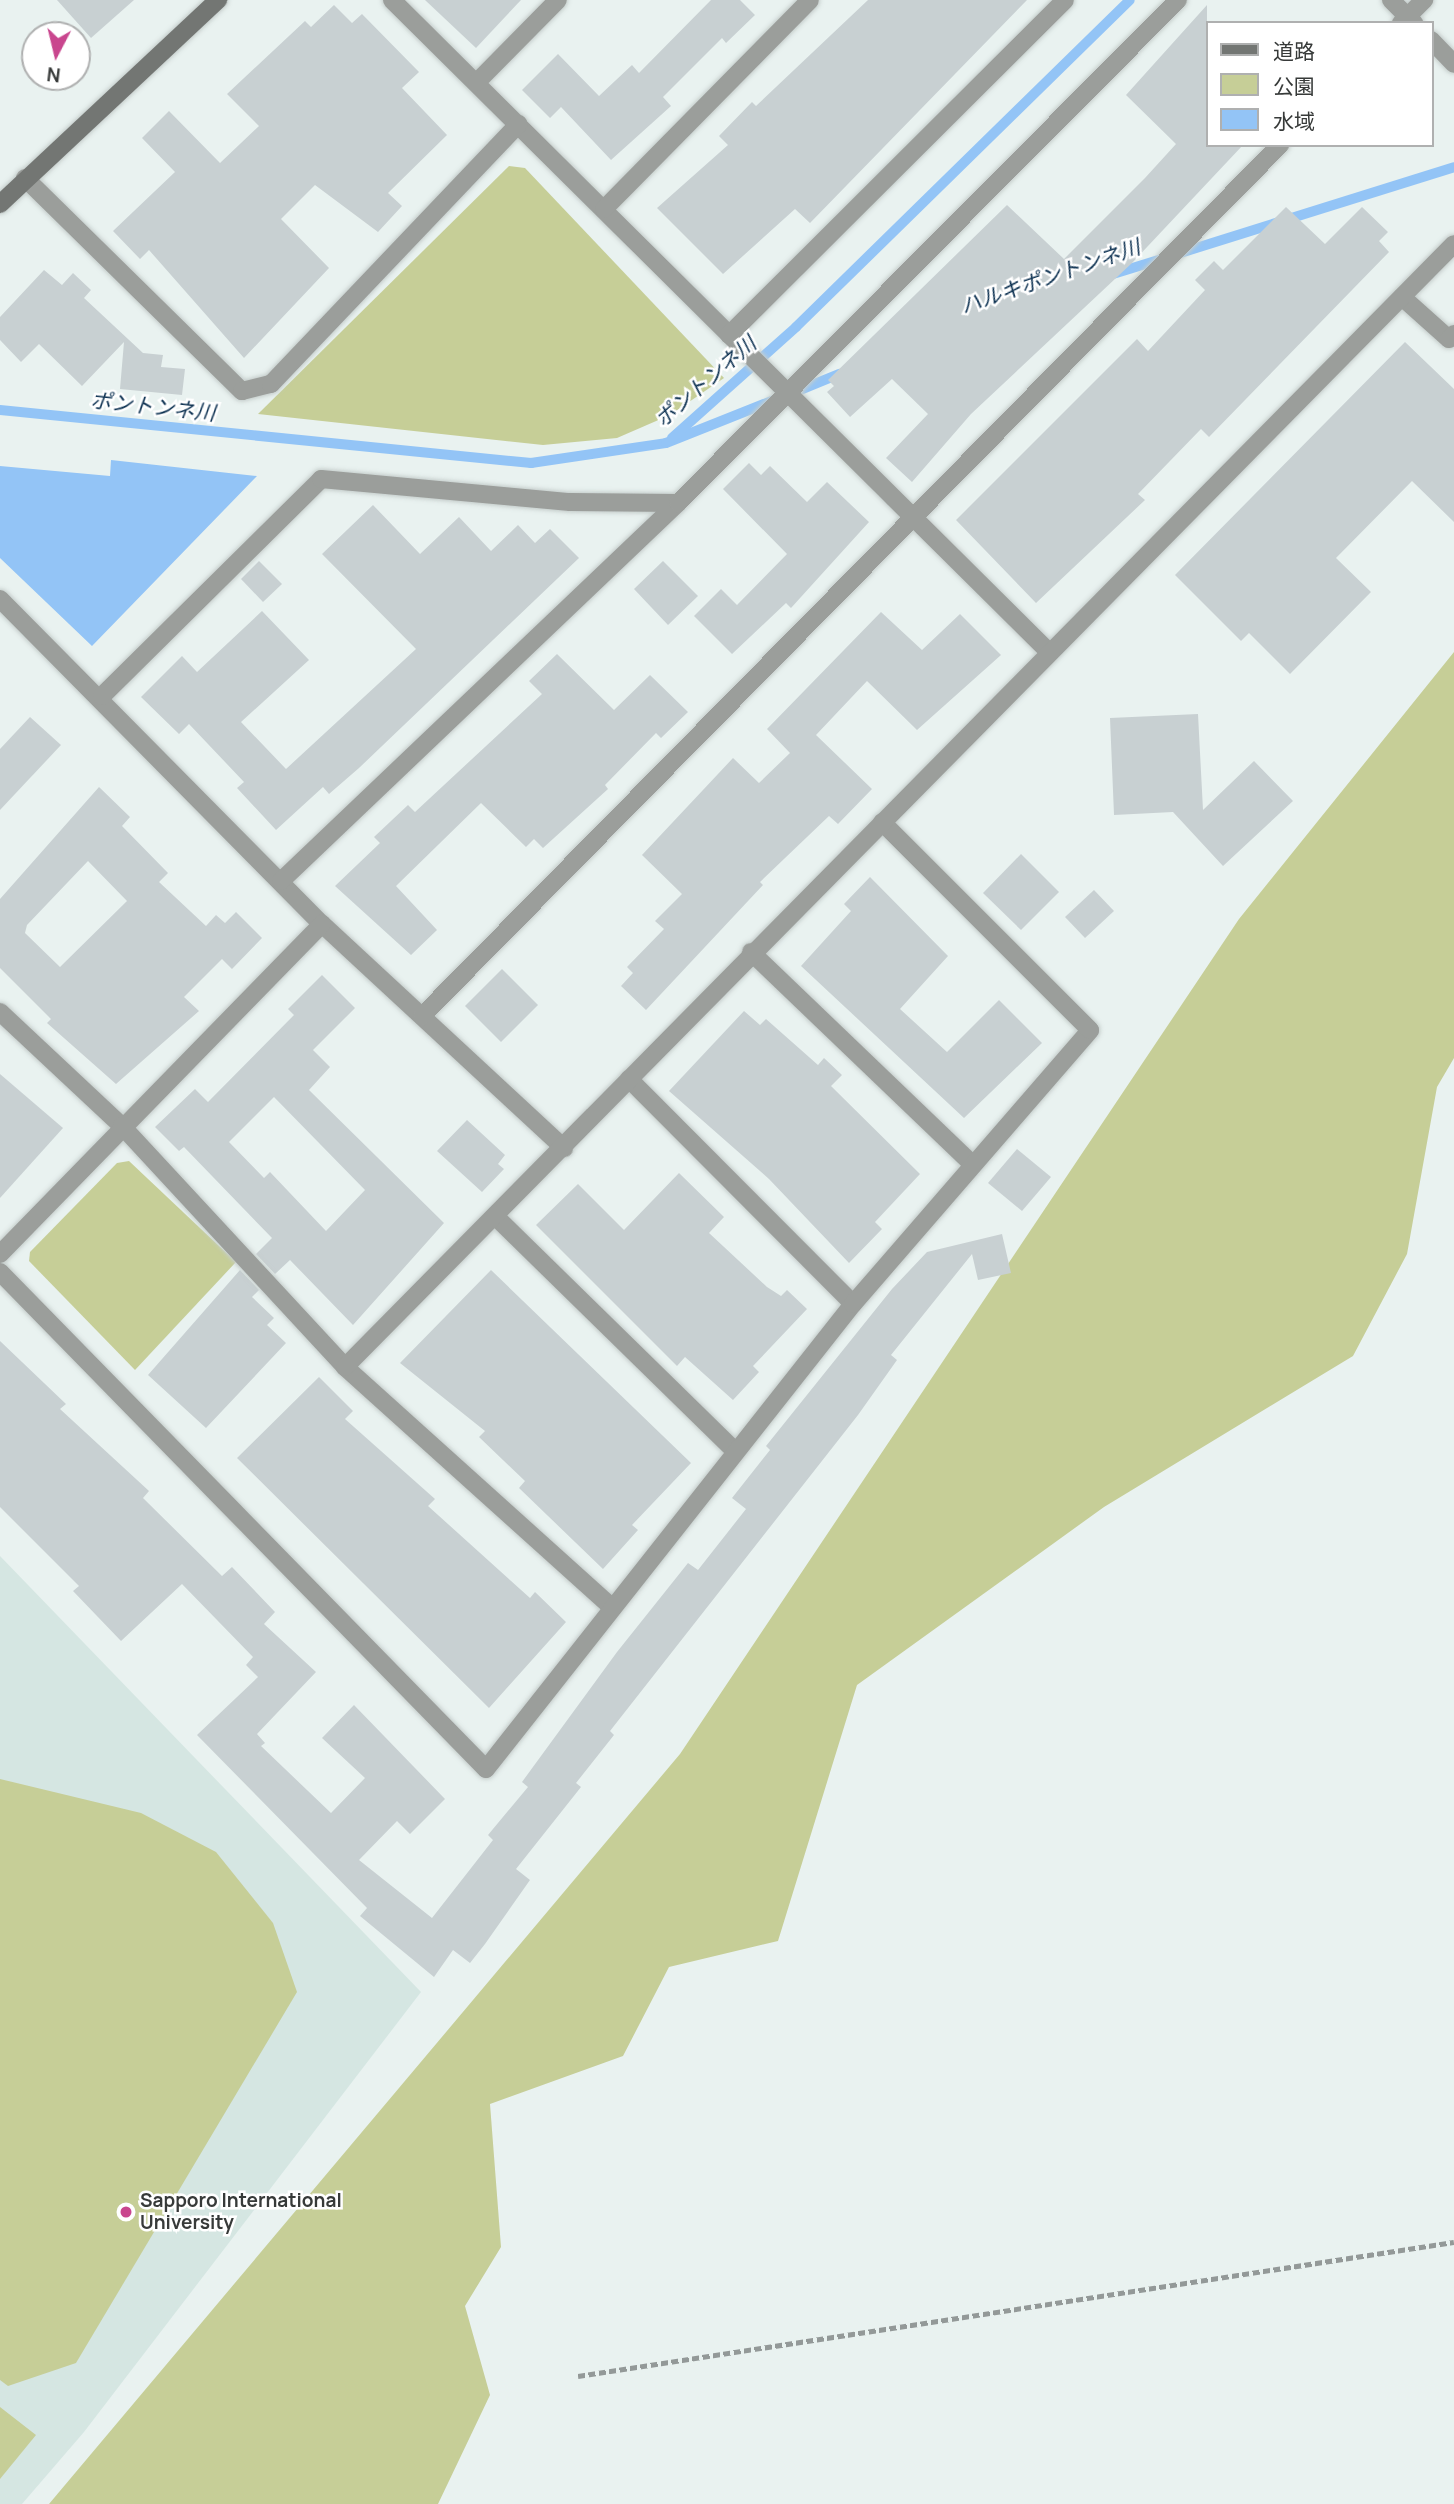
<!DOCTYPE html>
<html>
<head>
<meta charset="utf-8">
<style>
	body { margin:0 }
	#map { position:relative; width:1454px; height:2504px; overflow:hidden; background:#e9f2f0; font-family:Manrope,"Noto Sans JP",sans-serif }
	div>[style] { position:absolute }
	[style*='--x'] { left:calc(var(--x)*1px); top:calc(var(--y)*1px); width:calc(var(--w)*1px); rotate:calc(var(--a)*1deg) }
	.built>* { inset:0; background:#d5e6e2 }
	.green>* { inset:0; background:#c6ce97 }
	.water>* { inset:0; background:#93c4f6 }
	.stream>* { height:10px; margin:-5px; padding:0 5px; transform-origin:5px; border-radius:5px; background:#93c4f6 }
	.building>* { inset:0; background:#c8d0d2 }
	.path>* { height:4.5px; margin-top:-2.25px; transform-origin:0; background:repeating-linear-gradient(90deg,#939998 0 7px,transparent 0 10.5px) }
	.roads { filter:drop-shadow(0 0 2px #c5cdcb) drop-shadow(0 0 2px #c5cdcb) }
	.lane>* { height:18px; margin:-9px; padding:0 9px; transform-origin:9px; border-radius:9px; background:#9b9e9b }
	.street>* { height:18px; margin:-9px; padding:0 9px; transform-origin:9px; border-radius:9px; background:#9b9e9b }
	.secondary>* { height:18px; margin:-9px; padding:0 9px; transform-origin:9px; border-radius:9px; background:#737673 }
	.dots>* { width:19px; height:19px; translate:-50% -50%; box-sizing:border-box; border:4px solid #fff; border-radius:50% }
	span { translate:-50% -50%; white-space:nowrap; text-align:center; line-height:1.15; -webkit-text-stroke:5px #fff; paint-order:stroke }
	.poi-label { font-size:19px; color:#373a39; font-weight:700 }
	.left { translate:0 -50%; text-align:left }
	.water-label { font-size:21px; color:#0e3252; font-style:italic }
	.legend { position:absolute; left:1206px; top:21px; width:228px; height:126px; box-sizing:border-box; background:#fff; border:2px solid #afb0b0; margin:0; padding:9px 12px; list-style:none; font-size:21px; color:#373a39 }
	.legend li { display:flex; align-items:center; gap:14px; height:35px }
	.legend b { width:35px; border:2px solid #afb0b0 }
	.north { position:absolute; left:21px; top:21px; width:70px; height:70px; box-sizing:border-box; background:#fff; border:2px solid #afb0b0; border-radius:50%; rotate:187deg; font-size:19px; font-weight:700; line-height:28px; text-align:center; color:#373a39 }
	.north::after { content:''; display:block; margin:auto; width:24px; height:32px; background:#c9468e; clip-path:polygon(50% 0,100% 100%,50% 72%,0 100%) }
</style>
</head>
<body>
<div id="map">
	<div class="built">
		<div style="clip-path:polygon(0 1556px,421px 1992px,84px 2432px,22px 2504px,0 2504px)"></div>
	</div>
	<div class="green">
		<div style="clip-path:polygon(509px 166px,525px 168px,724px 378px,670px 415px,617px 438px,543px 445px,258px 414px)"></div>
		<div style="clip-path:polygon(1454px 652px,1454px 1058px,1437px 1087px,1407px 1254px,1353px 1356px,1104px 1507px,857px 1685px,778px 1941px,669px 1967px,623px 2056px,490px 2104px,501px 2247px,465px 2306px,490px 2395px,438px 2504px,49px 2504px,680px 1754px,1239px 919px)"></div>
		<div style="clip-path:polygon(129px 1161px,236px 1262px,135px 1370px,29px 1261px,30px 1252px,117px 1163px)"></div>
		<div style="clip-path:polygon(0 1779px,141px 1813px,216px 1852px,273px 1923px,297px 1992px,76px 2363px,8px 2386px,0 2380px)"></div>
		<div style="clip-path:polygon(0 2407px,36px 2435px,0 2479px)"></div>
	</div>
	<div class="water">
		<div style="clip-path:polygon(111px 460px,257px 476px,92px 646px,0 558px,0 466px,110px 476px)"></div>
	</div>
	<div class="stream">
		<div style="--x:1177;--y:254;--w:290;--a:-17.4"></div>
		<div style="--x:1113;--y:274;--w:51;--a:-17"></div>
		<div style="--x:795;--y:392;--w:48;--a:-22.2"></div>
		<div style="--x:0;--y:410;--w:534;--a:5.7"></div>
		<div style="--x:531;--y:463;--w:136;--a:-8.4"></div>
		<div style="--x:666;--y:443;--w:116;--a:-21.7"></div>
		<div style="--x:672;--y:438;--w:166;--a:-41.8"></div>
		<div style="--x:796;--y:327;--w:467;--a:-44.4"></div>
	</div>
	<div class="building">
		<div style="clip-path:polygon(57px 0,134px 0,91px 38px)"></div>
		<div style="clip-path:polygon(425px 0,521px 0,476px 48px)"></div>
		<div style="clip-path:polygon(711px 0,740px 0,755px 15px,726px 43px,722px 38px,663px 97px,671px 106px,611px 160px,561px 107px,550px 118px,522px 90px,558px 54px,599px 96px,632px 65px,639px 73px)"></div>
		<div style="clip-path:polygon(868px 0,1027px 0,810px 223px,795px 209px,723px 274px,657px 208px,728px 145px,719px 136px,752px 102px,756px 106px)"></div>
		<div style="clip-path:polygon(334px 5px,352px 23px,362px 14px,419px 72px,402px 88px,447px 135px,388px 193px,402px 206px,378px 232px,315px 185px,281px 219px,329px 268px,244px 358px,149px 250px,140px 259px,113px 231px,175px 172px,142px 138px,169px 111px,220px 163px,259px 126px,227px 94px,305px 21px,311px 27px)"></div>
		<div style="clip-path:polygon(1207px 5px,1207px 145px,1243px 145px,1132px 263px,971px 414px,912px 482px,886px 458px,928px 414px,892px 379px,850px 417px,827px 392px,834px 386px,828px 380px,1007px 205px,1064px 259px,1145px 178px,1176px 144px,1126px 95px)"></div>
		<div style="clip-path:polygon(1286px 207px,1325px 244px,1362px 207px,1388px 232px,1379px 241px,1389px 252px,1209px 437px,1201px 429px,1138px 494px,1145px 500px,1036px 603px,956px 520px,1137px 339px,1148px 351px,1205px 290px,1195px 280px,1214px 261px,1223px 270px)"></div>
		<div style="clip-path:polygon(44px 270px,62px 285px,73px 273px,91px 290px,84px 298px,143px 353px,163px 355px,161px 367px,185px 369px,182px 395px,120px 389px,124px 342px,82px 386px,39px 344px,21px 362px,0 340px,0 317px)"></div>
		<div style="clip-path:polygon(1405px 342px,1454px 389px,1454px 522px,1412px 481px,1336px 558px,1371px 592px,1290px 674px,1249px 633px,1241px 641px,1175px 575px)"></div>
		<div style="clip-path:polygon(749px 463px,761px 475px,770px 466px,807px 502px,827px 482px,869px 522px,791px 608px,786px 603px,732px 654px,694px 616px,721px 589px,737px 605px,787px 554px,723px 489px)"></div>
		<div style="clip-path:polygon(373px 505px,420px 554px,459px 517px,491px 551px,518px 525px,535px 543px,550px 529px,579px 558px,359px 768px,329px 794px,323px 787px,276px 830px,237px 788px,244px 782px,189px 724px,179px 734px,141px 697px,182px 656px,197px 672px,262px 611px,309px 660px,241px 722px,286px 769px,416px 649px,322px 554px)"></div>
		<div style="clip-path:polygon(259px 561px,282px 584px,263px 602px,241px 579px)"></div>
		<div style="clip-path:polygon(663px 561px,698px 596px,668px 625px,634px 589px)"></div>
		<div style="clip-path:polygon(881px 612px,922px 650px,960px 614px,1001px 655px,917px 730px,867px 681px,816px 735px,872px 789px,838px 824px,829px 816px,760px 882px,763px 885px,646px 1010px,621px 986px,633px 973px,627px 967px,664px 929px,655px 921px,682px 894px,642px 855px,733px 758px,759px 783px,790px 753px,767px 729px)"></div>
		<div style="clip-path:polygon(557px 654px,614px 710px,650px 675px,688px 712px,661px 738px,656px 733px,605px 785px,608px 789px,543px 848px,534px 839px,526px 847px,481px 803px,396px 886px,437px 930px,411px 955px,335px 886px,380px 843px,374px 837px,408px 805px,415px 812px,542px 694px,529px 681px)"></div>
		<div style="clip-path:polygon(1198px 714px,1203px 810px,1254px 761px,1293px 801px,1223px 866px,1173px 812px,1114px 815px,1110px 718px)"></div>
		<div style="clip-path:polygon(30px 717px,61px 745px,0 810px,0 749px)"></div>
		<div style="clip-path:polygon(evenodd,99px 787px,130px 817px,122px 826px,168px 873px,159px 882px,206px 926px,216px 915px,225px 923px,236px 912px,262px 938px,232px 969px,222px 959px,184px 997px,199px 1011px,116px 1084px,47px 1023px,51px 1019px,0 968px,0 899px,99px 787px,88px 861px,127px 901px,60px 967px,25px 933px,27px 925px,88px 861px)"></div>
		<div style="clip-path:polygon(1021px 854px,1059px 892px,1021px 930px,983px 893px)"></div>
		<div style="clip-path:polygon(870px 877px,948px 956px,900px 1009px,947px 1052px,999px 1000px,1042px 1043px,964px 1118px,801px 966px,851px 911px,844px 904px)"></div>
		<div style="clip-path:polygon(1094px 890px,1114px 911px,1085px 938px,1065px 917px)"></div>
		<div style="clip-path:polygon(502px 969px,538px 1005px,501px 1042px,465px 1006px)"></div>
		<div style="clip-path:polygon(evenodd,322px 975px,355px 1008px,313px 1050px,330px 1067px,309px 1090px,444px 1223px,353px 1325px,290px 1260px,275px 1274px,256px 1254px,272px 1238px,184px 1147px,179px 1151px,155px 1127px,195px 1089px,208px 1102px,294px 1015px,288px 1009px,322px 975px,274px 1097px,365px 1190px,326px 1231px,270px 1172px,264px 1178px,229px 1142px,274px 1097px)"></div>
		<div style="clip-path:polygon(744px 1011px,760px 1025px,766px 1019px,818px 1065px,824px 1058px,842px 1075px,831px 1086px,920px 1174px,875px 1222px,882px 1229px,849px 1263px,769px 1179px,669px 1091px)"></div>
		<div style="clip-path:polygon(0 1074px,63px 1128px,0 1198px)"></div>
		<div style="clip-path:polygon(467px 1120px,505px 1155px,498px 1164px,504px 1169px,482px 1192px,437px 1151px)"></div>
		<div style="clip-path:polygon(1017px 1149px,1051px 1177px,1022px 1211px,988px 1183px)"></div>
		<div style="clip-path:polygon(679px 1173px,724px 1217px,709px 1233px,767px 1287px,781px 1296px,787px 1290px,807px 1309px,753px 1366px,759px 1372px,733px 1400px,685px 1357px,677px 1366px,536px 1225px,578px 1184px,624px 1230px)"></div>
		<div style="clip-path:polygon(1002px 1234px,1011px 1273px,978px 1280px,972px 1254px,891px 1355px,897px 1360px,858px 1415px,610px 1731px,614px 1735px,576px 1783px,581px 1787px,516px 1869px,530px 1880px,485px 1944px,470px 1963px,453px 1950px,434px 1977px,360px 1916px,367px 1908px,197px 1735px,258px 1677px,246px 1665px,253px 1657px,182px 1584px,121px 1641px,73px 1591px,79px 1586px,0 1507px,0 1341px,66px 1404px,60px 1409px,149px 1491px,143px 1498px,222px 1576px,232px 1567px,275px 1612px,264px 1624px,316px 1672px,257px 1734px,265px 1743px,261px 1746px,331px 1813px,365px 1778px,322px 1738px,354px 1705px,445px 1799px,410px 1834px,397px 1821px,359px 1860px,432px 1918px,493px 1840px,488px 1835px,528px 1787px,522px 1782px,617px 1652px,688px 1563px,698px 1570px,746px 1509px,732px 1498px,770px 1450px,766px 1446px,892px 1289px,927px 1252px)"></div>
		<div style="clip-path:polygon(240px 1270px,259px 1290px,252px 1297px,274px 1318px,267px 1325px,286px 1343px,206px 1428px,148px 1375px)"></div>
		<div style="clip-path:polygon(491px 1270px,691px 1463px,632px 1525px,638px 1530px,603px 1569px,519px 1488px,525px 1481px,479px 1437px,485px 1431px,400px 1363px)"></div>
		<div style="clip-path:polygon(319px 1377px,353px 1411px,345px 1419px,435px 1499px,428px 1506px,530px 1598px,535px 1592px,566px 1622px,489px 1708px,237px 1458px)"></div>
	</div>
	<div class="path">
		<div style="--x:578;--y:2376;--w:886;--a:-8.7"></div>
	</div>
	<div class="roads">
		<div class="lane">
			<div style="--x:1402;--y:297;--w:63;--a:41.8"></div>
			<div style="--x:1449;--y:339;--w:7;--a:-45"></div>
		</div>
		<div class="street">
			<div style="--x:392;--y:0;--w:924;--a:44.78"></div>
			<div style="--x:1391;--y:0;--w:33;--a:45"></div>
			<div style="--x:1401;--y:23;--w:33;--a:-45"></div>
			<div style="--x:1431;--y:40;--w:33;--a:46"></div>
			<div style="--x:477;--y:82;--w:115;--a:-45.4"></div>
			<div style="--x:25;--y:178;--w:304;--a:44.5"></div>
			<div style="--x:242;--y:391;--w:30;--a:-14"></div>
			<div style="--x:271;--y:384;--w:359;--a:-46.4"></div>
			<div style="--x:604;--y:209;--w:293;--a:-45.4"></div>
			<div style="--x:729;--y:335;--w:474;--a:-44.9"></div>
			<div style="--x:0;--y:599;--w:458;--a:45.3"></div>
			<div style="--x:322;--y:924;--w:330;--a:42.8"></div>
			<div style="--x:102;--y:696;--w:308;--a:-44.7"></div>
			<div style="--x:321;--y:479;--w:250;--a:5.3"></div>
			<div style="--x:570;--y:502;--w:108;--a:0.5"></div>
			<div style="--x:281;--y:881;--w:548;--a:-43.6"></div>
			<div style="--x:678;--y:503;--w:709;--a:-45.17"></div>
			<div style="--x:751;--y:952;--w:305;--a:43.8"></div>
			<div style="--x:0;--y:1012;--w:167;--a:43.1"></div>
			<div style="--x:122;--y:1126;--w:328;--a:47.2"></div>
			<div style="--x:345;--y:1367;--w:359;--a:42"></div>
			<div style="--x:422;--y:1016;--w:1223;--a:-45.43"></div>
			<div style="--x:629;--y:1079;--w:317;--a:45.1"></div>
			<div style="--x:497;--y:1218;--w:333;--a:44.4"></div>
			<div style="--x:0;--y:1254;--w:461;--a:-45.7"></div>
			<div style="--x:0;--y:1272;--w:695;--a:45.64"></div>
			<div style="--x:486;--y:1769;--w:592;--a:-51.72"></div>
			<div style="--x:853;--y:1304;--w:362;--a:-49.1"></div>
			<div style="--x:1090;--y:1030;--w:294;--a:-135"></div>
			<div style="--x:345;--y:1367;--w:1578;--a:-45.36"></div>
		</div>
		<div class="secondary">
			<div style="--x:0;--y:204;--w:299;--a:-43.1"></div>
		</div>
	</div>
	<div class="dots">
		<div style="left:126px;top:2212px;background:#c9468e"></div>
	</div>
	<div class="poi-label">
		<span class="left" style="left:140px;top:2212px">Sapporo International<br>University</span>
	</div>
	<div class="water-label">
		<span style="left:1050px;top:276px;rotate:-19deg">ハルキポントンネ川</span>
		<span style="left:705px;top:381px;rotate:-41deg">ポントンネ川</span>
		<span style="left:153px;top:406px;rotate:6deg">ポントンネ川</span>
	</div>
	<ul class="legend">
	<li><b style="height:9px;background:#737673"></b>道路</li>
	<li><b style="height:19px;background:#c6ce97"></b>公園</li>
	<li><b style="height:19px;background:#93c4f6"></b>水域</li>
	</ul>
	<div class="north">N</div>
</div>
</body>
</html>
